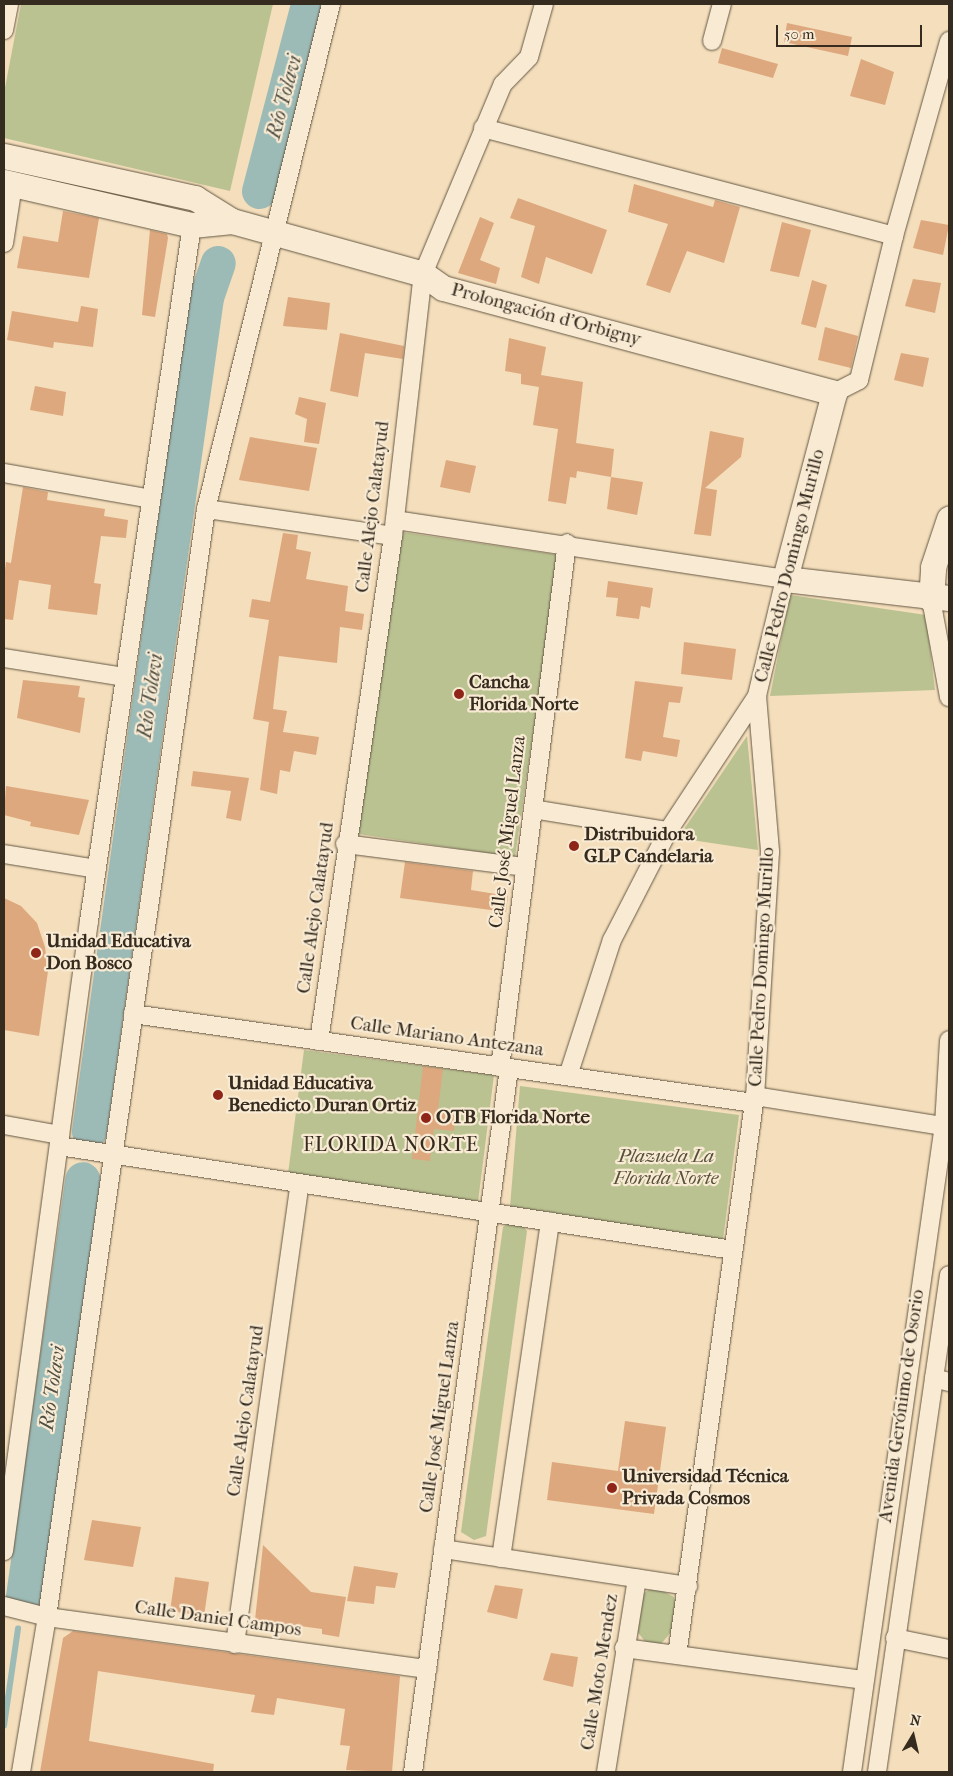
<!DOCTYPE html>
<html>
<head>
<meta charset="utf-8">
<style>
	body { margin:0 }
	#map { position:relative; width:953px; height:1776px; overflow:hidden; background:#f4debb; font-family:"IM FELL French Canon",serif }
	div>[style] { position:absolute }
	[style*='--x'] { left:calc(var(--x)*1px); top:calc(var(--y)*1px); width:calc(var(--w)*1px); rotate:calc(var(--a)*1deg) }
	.green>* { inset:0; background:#bac291 }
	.stream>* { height:5.5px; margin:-2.75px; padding:0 2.75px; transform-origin:2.75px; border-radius:2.75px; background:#9dbbb6 }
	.river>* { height:35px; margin:-17.5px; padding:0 17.5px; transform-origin:17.5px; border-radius:17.5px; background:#9dbbb6 }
	.building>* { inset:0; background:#dda87e }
	.roads { filter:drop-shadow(0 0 1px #655845) drop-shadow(0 0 1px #655845) }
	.street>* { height:18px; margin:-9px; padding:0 9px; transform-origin:9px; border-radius:9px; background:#f8ead3 }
	.secondary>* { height:25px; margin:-12.5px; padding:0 12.5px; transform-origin:12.5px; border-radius:12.5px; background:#f8ead3 }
	.dots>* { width:14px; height:14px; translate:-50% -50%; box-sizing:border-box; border:2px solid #f8ead3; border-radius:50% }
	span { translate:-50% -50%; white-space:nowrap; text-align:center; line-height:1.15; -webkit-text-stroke:4.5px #f8ead3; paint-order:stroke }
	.street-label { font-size:19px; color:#352b1e }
	.poi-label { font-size:19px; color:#352b1e; font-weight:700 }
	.left { translate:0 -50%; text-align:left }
	.park-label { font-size:19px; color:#56513b; font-style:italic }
	.water-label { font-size:20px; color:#4f4f44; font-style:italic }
	.neighbourhood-label { font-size:20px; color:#352b1e; letter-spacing:1px }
	.frame { position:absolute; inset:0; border:5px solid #352b1e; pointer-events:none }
	.north { position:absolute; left:888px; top:1711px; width:50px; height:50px; -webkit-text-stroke:4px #f8ead3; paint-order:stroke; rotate:9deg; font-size:14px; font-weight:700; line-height:20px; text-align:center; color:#352b1e }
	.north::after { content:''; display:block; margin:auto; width:18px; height:22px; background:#352b1e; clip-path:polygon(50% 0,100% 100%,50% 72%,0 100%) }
	.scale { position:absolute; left:776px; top:25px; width:146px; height:22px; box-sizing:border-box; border:2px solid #352b1e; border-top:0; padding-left:6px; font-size:15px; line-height:18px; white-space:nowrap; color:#352b1e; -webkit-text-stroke:4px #f8ead3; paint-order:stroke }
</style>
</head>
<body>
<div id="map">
	<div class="green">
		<div style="clip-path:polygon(21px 4px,273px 4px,230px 191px,4px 138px,4px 93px)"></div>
		<div style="clip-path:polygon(402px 532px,559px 555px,515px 857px,358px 834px)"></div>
		<div style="clip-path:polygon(790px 595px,926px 615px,935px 690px,770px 696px)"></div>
		<div style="clip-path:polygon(747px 736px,758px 850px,678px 838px)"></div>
		<div style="clip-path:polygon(304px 1050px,494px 1075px,478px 1202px,288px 1174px)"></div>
		<div style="clip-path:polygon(520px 1086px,739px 1115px,723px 1240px,510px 1207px)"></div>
		<div style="clip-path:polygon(510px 1222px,522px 1224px,527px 1231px,486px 1536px,474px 1540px,461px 1532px,503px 1227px)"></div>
		<div style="clip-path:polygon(659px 1589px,674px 1597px,677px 1608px,673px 1630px,660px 1645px,648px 1645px,635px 1629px,641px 1596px,648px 1590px)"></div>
	</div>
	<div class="stream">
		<div style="--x:4;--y:1726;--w:98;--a:-81.8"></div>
	</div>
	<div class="river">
		<div style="--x:259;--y:191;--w:193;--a:-75.3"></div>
		<div style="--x:89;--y:1131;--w:842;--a:-82.01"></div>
		<div style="--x:206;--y:297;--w:36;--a:-71"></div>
		<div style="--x:23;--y:1596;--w:421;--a:-81.9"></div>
	</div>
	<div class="building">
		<div style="clip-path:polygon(787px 23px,852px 37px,848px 56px,784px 42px)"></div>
		<div style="clip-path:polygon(722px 48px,778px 64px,773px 78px,718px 63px)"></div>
		<div style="clip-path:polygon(861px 59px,894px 72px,885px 105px,850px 96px)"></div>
		<div style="clip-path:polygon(634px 184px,713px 207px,715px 200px,740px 207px,724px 263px,687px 251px,670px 293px,646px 285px,668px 224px,628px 212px)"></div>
		<div style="clip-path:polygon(518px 198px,607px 230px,592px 274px,546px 257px,539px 284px,521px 277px,535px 226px,510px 218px)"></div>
		<div style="clip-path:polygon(63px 211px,99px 218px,89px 278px,17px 268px,23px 236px,58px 242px)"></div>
		<div style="clip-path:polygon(480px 217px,494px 223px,480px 260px,500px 268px,496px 284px,458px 273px)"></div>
		<div style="clip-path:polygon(921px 220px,949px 225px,943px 255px,913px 248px)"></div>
		<div style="clip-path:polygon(782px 222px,811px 230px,799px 277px,770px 271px)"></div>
		<div style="clip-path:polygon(150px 230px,167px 234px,168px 238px,155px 317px,142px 315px)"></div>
		<div style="clip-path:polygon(913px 279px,941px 283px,935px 313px,905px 306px)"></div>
		<div style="clip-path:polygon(812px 280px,827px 285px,816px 328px,801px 324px)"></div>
		<div style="clip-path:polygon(288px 297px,330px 303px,327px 330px,283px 326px)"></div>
		<div style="clip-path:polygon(81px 306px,98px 309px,93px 347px,54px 342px,53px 348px,7px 340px,12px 311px,78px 322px)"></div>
		<div style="clip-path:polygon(825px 327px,858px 336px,851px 368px,818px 360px)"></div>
		<div style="clip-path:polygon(340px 333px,404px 346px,403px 359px,365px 353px,358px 397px,330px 391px)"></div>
		<div style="clip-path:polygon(509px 338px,546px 347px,541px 375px,583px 382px,576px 443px,614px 449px,611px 477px,577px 471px,576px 478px,570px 477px,566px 504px,548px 501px,558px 429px,533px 425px,539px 387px,521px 384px,521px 374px,505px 371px)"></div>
		<div style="clip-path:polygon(901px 353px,929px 358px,923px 387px,894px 380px)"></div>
		<div style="clip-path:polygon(35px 386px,66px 392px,63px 416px,30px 410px)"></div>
		<div style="clip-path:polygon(299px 397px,326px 403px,319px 444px,304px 442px,307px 419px,295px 414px)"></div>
		<div style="clip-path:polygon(710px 431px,744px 438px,741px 457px,705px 488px,717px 490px,711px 536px,694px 534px)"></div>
		<div style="clip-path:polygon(250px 437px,317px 448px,309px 491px,239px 480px)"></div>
		<div style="clip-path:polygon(446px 460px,476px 466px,470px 493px,440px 487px)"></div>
		<div style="clip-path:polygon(611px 477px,643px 482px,637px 515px,607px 509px)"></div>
		<div style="clip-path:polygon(23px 487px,48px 492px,47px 500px,105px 509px,104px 516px,128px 520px,126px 538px,101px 536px,94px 583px,101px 584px,97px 615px,48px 609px,51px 585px,19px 580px,13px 620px,4px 619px,4px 578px,6px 562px,11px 563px)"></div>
		<div style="clip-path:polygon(283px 533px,298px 535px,296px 549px,311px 552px,306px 579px,348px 586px,345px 611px,364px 614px,362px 630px,340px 627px,337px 663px,279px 656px,273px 709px,287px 711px,283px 732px,319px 737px,316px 755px,294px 751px,290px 772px,280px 770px,277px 794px,260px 790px,269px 722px,253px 719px,269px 620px,249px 617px,252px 599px,270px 602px)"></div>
		<div style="clip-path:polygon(608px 581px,653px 588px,650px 608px,641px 606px,639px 619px,616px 616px,618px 598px,606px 597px)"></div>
		<div style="clip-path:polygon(684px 642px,736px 649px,732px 680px,681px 674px)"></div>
		<div style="clip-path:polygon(23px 680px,80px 686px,78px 697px,85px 698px,80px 733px,17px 718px)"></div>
		<div style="clip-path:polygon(635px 681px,683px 687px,680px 703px,669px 702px,663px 737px,680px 740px,677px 757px,643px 751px,641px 761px,625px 758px)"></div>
		<div style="clip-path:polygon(193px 771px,249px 778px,241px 821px,226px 818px,231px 791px,191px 786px)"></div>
		<div style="clip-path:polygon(6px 786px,89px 800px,79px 835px,30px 826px,31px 822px,4px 815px)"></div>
		<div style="clip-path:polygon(405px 862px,473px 871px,471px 890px,508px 896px,506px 912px,400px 898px)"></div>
		<div style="clip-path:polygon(4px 898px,21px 906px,37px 923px,45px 947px,48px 971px,39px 1036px,4px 1030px)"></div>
		<div style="clip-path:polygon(423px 1066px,443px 1069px,438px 1110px,456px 1112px,454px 1131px,434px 1129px,430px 1161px,412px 1159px)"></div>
		<div style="clip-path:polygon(625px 1421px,666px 1427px,654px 1514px,547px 1500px,552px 1462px,618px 1471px)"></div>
		<div style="clip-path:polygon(92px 1520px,141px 1527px,133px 1567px,84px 1560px)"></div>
		<div style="clip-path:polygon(263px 1545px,311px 1592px,346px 1597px,339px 1637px,322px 1634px,322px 1629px,255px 1620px)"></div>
		<div style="clip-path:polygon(354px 1566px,398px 1573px,395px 1588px,376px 1586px,374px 1604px,347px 1601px)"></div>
		<div style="clip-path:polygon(175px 1577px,209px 1582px,204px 1616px,170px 1611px)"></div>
		<div style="clip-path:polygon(495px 1585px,523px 1589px,517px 1619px,487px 1612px)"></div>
		<div style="clip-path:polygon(73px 1631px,400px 1676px,392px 1772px,346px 1770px,350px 1746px,340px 1745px,345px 1709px,277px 1698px,274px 1715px,251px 1712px,255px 1695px,98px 1671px,89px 1741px,214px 1764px,213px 1772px,40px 1772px,63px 1638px)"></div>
		<div style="clip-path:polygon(551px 1653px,578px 1657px,573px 1687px,543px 1680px)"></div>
	</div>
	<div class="roads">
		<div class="street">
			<div style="--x:4;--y:30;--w:26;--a:-79"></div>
			<div style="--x:712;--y:41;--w:38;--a:-75"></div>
			<div style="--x:483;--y:128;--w:425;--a:14.7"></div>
			<div style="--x:4;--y:243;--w:59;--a:-81.2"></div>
			<div style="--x:834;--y:393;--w:28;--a:-27"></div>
			<div style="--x:859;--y:380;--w:148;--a:-76.3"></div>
			<div style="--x:894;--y:236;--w:203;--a:-74.2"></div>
			<div style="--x:4;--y:473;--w:149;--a:10"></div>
			<div style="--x:206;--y:509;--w:189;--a:8.2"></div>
			<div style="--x:395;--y:520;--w:394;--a:8.6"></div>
			<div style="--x:785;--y:579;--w:120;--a:103.5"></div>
			<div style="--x:757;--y:696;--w:157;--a:85.2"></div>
			<div style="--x:770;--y:852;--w:244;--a:93.5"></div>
			<div style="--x:755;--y:1096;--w:564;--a:97.94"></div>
			<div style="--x:931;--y:599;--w:100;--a:79.6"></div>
			<div style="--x:4;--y:658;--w:122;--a:8.9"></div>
			<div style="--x:533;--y:809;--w:137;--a:9.3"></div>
			<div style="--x:345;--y:844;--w:181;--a:7.3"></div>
			<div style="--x:4;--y:854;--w:94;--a:9.2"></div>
			<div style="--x:133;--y:1014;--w:627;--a:8.16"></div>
			<div style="--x:319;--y:1041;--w:510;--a:-81.66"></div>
			<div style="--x:393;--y:536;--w:264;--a:-83.5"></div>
			<div style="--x:423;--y:274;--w:206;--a:-67.2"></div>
			<div style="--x:503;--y:84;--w:37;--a:-46"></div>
			<div style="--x:529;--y:57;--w:55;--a:-74.2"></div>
			<div style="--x:500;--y:1067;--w:528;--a:-82.71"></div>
			<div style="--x:568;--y:1076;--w:143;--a:-72.1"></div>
			<div style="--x:612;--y:940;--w:123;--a:-62.8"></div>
			<div style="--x:668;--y:831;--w:162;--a:-56.6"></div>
			<div style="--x:755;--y:1096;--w:196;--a:9.1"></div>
			<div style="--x:4;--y:1125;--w:57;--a:10.1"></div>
			<div style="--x:59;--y:1146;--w:682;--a:8.77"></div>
			<div style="--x:934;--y:1378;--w:16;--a:15"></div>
			<div style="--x:443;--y:1549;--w:248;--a:8.6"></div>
			<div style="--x:4;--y:1551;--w:636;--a:-82.32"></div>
			<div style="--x:89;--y:921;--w:704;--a:-81.58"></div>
			<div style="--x:501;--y:1558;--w:340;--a:-81.7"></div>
			<div style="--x:4;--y:1606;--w:44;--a:14.3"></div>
			<div style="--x:47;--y:1617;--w:384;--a:7.8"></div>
			<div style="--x:895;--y:1638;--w:55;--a:11.5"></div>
			<div style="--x:235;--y:1644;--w:465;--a:-82"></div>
			<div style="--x:624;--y:1648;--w:241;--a:7.6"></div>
			<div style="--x:21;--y:1772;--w:157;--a:-80.5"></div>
			<div style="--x:47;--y:1617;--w:1119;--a:-81.83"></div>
			<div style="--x:206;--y:509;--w:520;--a:-76.1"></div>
			<div style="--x:413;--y:1772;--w:711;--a:-82.23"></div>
			<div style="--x:606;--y:1772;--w:196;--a:-80.9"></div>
			<div style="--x:852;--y:1772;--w:654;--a:-81.91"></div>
			<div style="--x:944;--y:1125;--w:85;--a:-86.6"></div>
			<div style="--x:877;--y:1772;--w:502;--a:-81.76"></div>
		</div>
		<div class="secondary">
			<div style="--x:4;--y:156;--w:196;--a:12.4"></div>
			<div style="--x:195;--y:198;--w:44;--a:31.9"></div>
			<div style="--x:232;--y:221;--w:198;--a:15.5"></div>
			<div style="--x:423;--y:274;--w:24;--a:35"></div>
			<div style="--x:443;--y:288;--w:405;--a:15"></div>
			<div style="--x:834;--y:393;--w:192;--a:104.8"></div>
			<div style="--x:785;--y:579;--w:165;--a:6.6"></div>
			<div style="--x:4;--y:182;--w:193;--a:12.9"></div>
			<div style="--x:192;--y:225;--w:40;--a:-5.7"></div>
			<div style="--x:931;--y:599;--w:32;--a:-86"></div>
			<div style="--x:933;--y:567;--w:51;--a:-71.6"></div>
		</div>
	</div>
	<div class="dots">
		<div style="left:459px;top:694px;background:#8f2418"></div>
		<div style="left:574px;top:846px;background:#8f2418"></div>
		<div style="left:36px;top:953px;background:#8f2418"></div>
		<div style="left:218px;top:1095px;background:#8f2418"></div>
		<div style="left:426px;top:1118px;background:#8f2418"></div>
		<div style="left:612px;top:1488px;background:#8f2418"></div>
	</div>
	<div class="street-label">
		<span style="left:546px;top:315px;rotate:15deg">Prolongación d'Orbigny</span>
		<span style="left:373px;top:507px;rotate:-83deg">Calle Alejo Calatayud</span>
		<span style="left:790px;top:566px;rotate:-76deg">Calle Pedro Domingo Murillo</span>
		<span style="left:508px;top:832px;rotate:-83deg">Calle José Miguel Lanza</span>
		<span style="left:316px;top:908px;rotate:-82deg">Calle Alejo Calatayud</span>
		<span style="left:762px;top:967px;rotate:-87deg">Calle Pedro Domingo Murillo</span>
		<span style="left:447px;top:1037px;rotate:8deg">Calle Mariano Antezana</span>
		<span style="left:902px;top:1406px;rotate:-82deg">Avenida Gerónimo de Osorio</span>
		<span style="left:246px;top:1411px;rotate:-82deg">Calle Alejo Calatayud</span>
		<span style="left:440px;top:1417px;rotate:-82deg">Calle José Miguel Lanza</span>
		<span style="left:218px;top:1619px;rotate:8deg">Calle Daniel Campos</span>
		<span style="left:600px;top:1672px;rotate:-81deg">Calle Moto Mendez</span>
	</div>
	<div class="poi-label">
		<span class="left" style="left:469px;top:694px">Cancha<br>Florida Norte</span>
		<span class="left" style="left:584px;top:846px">Distribuidora<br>GLP Candelaria</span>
		<span class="left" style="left:46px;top:953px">Unidad Educativa<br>Don Bosco</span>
		<span class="left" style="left:228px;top:1095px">Unidad Educativa<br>Benedicto Duran Ortiz</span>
		<span class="left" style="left:436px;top:1118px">OTB Florida Norte</span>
		<span class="left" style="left:622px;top:1488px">Universidad Técnica<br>Privada Cosmos</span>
	</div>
	<div class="park-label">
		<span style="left:666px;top:1168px">Plazuela La<br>Florida Norte</span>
	</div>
	<div class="water-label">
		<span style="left:284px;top:97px;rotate:-75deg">Río Tolavi</span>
		<span style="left:150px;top:696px;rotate:-82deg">Río Tolavi</span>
		<span style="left:52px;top:1388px;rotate:-82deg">Río Tolavi</span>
	</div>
	<div class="neighbourhood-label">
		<span style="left:391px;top:1144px">FLORIDA NORTE</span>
	</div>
	<div class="frame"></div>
	<div class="north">N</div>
	<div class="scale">50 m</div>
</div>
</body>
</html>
